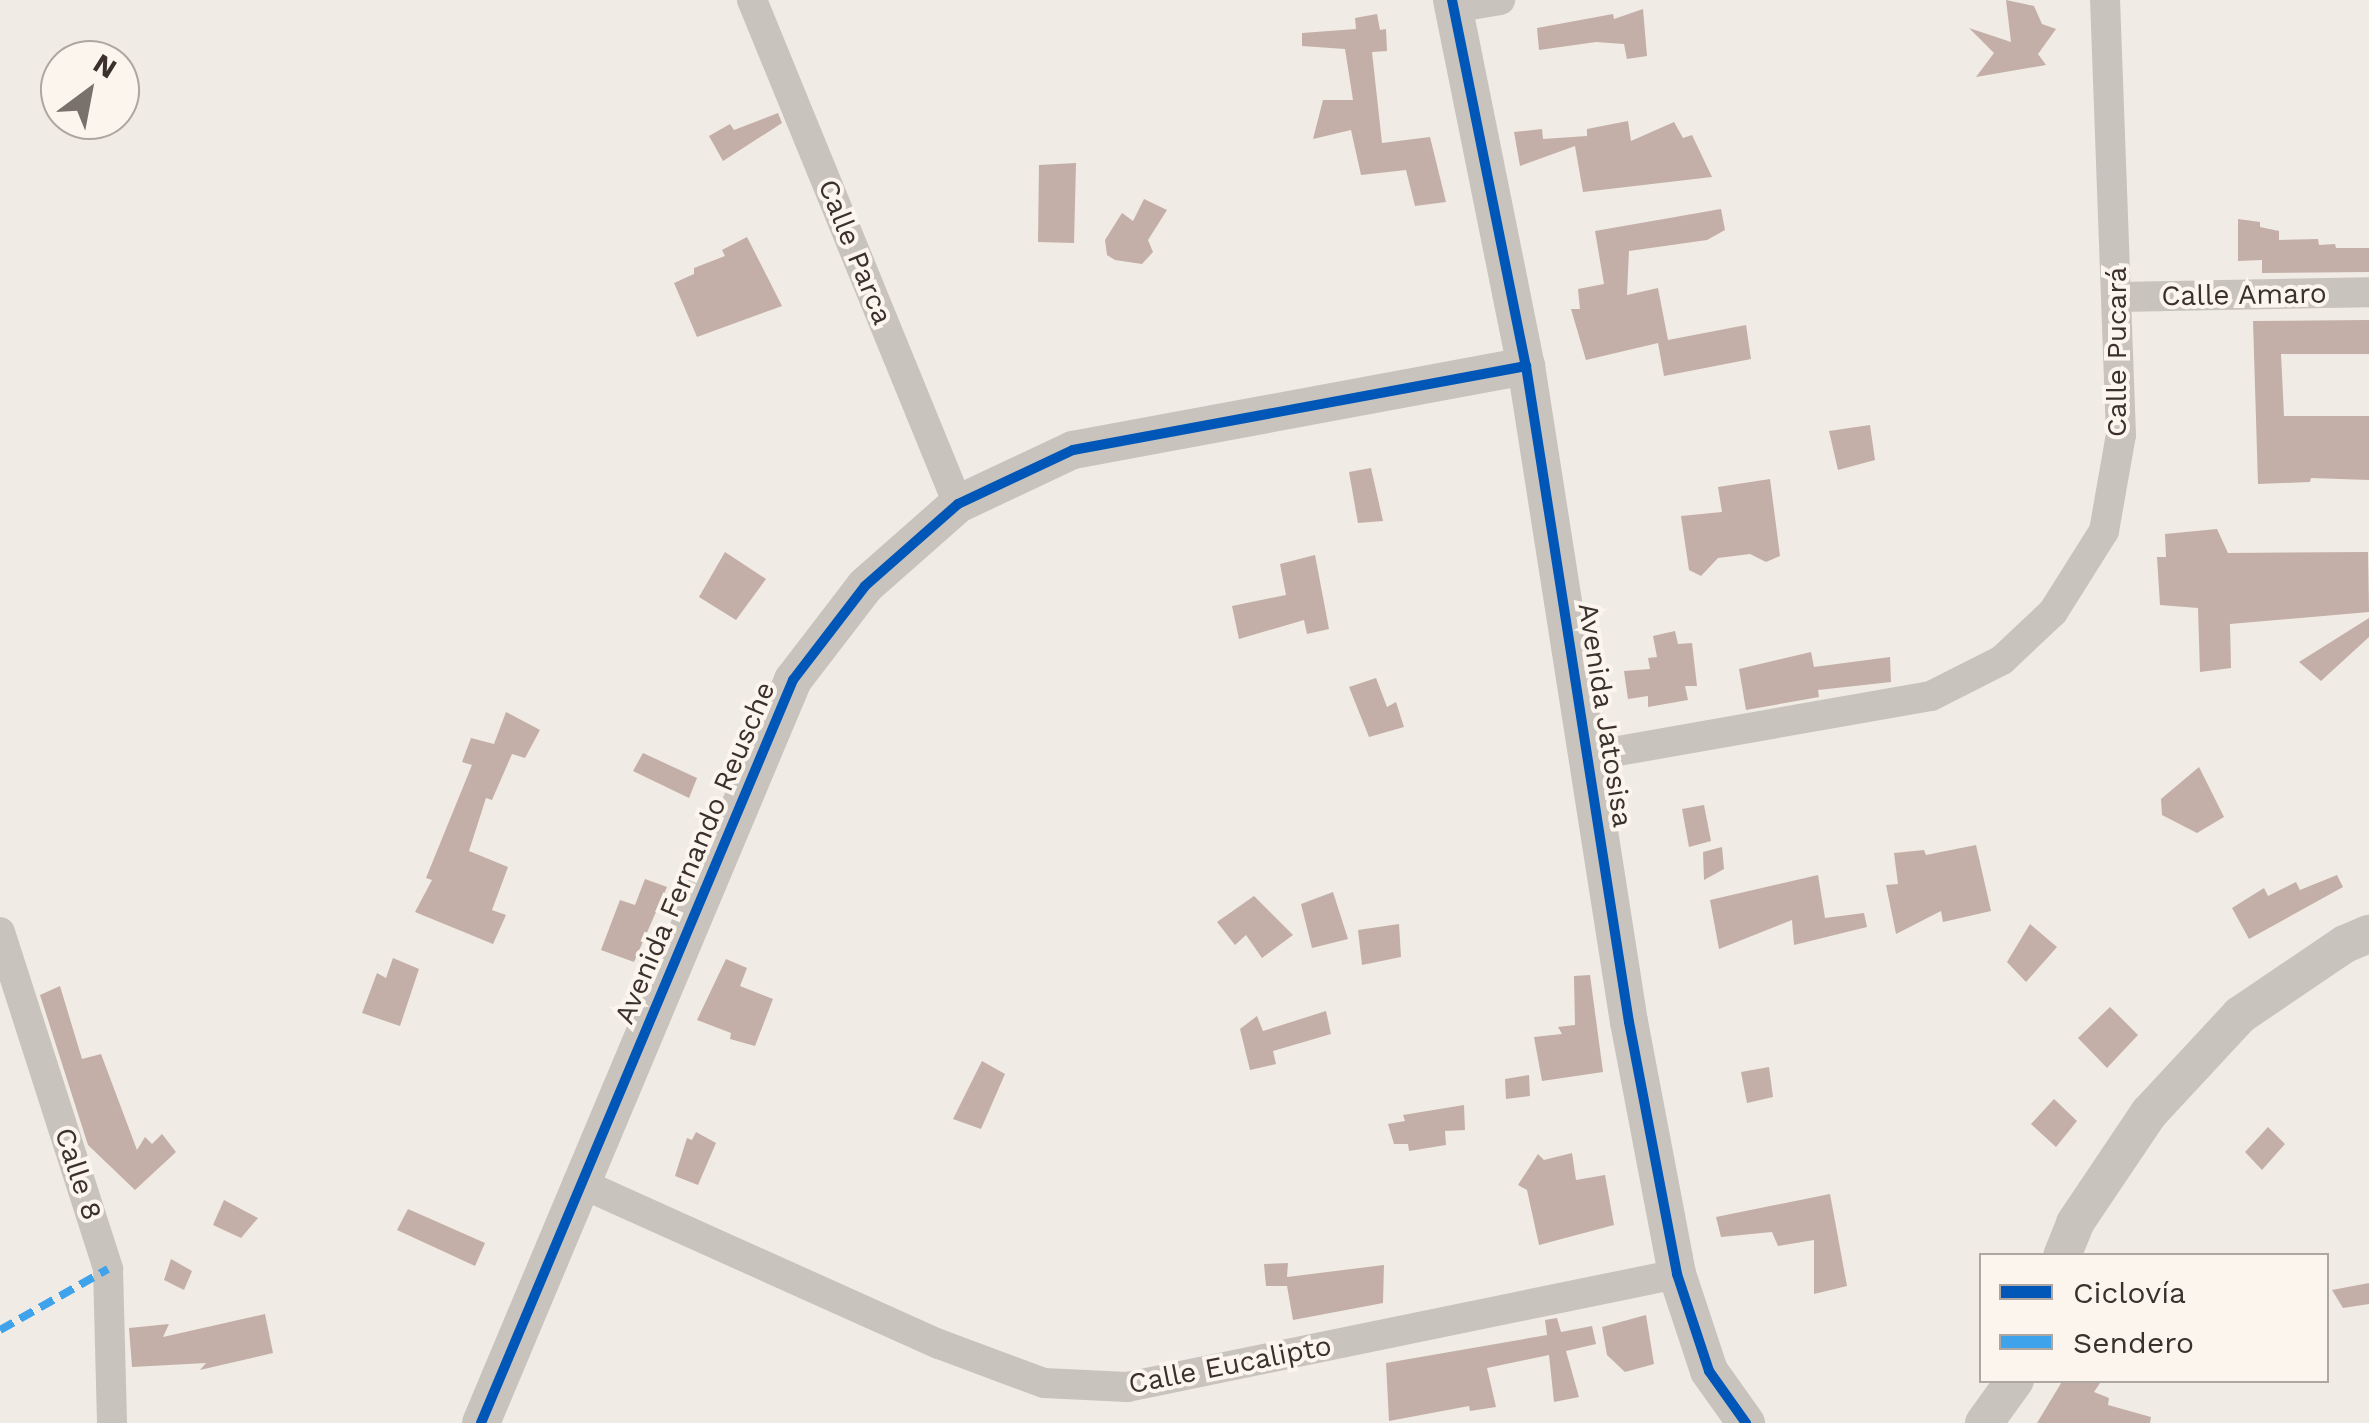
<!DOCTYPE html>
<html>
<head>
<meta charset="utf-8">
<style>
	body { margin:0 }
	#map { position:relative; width:2369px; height:1423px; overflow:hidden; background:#f0ebe5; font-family:"Work Sans",sans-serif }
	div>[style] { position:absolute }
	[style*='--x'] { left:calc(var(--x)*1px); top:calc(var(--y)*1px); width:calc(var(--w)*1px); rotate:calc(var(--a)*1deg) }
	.building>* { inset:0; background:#c3afa7 }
	.minor>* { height:30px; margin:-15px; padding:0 15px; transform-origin:15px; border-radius:15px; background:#c9c3be }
	.tertiary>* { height:38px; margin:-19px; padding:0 19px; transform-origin:19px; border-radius:19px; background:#c9c3be }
	.quiet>* { height:8px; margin-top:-4px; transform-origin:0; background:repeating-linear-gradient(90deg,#3fa3eb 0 15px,transparent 0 23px) }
	.cycleway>* { height:10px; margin:-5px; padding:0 5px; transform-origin:5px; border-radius:5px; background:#0057b8 }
	span { translate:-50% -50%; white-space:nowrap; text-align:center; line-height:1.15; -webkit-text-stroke:8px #fbf5ee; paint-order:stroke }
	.street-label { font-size:28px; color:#3b302b }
	.legend { position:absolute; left:1979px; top:1253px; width:350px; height:130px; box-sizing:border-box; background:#fbf5ee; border:2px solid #aea6a0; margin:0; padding:12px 18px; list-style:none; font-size:30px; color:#3b302b }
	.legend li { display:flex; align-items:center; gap:20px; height:50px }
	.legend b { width:50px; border:2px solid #aea6a0 }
	.north { position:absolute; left:40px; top:40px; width:100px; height:100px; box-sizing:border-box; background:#fbf5ee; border:2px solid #aea6a0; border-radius:50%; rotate:32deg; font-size:28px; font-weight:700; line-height:40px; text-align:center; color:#3b302b }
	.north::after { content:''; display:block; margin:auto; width:35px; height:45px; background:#7a716c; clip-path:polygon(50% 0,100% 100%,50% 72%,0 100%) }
</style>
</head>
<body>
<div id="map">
	<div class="building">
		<div style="clip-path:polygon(2006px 0,2034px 6px,2042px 24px,2056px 29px,2038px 54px,2046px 65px,1976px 77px,1994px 53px,1969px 28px,2011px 42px)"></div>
		<div style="clip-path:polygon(1643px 9px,1647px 56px,1627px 59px,1624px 44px,1596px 42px,1539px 50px,1537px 28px,1613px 14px,1614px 19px)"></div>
		<div style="clip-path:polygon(1377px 14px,1380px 30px,1386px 29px,1387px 51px,1372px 52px,1382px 143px,1430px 137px,1446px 202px,1415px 206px,1406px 170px,1361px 175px,1351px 130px,1313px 139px,1323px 100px,1353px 100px,1345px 49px,1302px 46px,1302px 33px,1356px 29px,1355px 18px)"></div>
		<div style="clip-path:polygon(778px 113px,782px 123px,723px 161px,709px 136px,730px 124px,734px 130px)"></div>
		<div style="clip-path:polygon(1628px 121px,1631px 141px,1674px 122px,1683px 138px,1692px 135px,1712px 177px,1583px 192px,1575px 146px,1520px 166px,1514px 132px,1542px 129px,1543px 139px,1587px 136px,1587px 129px)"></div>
		<div style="clip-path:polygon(1076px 163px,1074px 243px,1038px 242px,1039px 165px)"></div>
		<div style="clip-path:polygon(1144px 199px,1167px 210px,1148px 240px,1153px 252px,1142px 264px,1115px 260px,1107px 255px,1105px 240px,1122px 213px,1133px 221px)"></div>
		<div style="clip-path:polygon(1721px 209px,1725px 230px,1707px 240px,1629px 251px,1627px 295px,1658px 288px,1668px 340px,1746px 325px,1751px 359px,1664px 376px,1658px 343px,1586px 360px,1571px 309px,1580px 309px,1578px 289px,1604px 284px,1595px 231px)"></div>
		<div style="clip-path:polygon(2238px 219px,2260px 222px,2260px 227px,2279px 231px,2279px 240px,2318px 239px,2319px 245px,2335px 244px,2336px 248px,2369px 248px,2369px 272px,2262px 273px,2262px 260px,2238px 261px)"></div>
		<div style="clip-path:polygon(747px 237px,782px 306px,697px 337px,674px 283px,694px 274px,694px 268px,725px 256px,722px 250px)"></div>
		<div style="clip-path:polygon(2369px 320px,2369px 354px,2281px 354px,2284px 416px,2369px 416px,2369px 480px,2311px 478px,2310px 482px,2258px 484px,2253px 321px)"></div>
		<div style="clip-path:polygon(1870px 425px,1875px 460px,1838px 470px,1829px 431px)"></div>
		<div style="clip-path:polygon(1371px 468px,1383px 521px,1358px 523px,1349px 472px)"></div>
		<div style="clip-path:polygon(1770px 479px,1780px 556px,1766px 562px,1750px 554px,1718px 558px,1701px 576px,1689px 570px,1681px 516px,1722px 512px,1718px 487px)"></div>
		<div style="clip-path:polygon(2217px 529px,2228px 553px,2368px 552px,2369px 612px,2230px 624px,2231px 668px,2200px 672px,2198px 608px,2160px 605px,2157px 557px,2166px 557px,2165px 534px)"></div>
		<div style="clip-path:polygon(725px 552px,766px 579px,736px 620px,699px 597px)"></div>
		<div style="clip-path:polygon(1315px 555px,1329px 629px,1307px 634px,1304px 620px,1239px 639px,1232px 606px,1286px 595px,1280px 564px)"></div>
		<div style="clip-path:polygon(2369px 618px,2369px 637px,2321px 681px,2299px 662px)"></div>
		<div style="clip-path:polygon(1675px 631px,1678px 644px,1692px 643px,1697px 686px,1685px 686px,1688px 700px,1648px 707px,1648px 696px,1628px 699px,1624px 671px,1650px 669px,1648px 658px,1657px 657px,1653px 636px)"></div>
		<div style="clip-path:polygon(1811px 652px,1814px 667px,1890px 657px,1891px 682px,1818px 690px,1819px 697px,1746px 710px,1739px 669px)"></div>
		<div style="clip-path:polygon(1376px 678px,1387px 707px,1396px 702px,1404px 727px,1369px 737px,1349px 687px)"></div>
		<div style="clip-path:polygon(506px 712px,540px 730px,525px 758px,512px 754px,492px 800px,486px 798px,469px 851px,508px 867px,492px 910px,506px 915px,493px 944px,415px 912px,432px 880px,426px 878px,472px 765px,462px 762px,471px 738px,494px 744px)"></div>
		<div style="clip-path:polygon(643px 753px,697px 778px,689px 798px,633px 771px)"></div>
		<div style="clip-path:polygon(2199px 767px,2224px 817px,2197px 833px,2162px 815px,2161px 799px)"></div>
		<div style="clip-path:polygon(1704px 805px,1711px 841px,1689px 847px,1682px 809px)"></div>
		<div style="clip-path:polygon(1976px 845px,1991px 911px,1943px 922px,1941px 911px,1896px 934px,1886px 885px,1898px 884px,1894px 853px,1924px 850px,1926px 855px)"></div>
		<div style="clip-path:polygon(1722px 847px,1724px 869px,1704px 880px,1703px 852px)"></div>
		<div style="clip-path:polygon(1818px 875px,1825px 918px,1864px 913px,1867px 927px,1794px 945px,1792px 920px,1719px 949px,1710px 900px)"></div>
		<div style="clip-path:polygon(2337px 875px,2343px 887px,2249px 939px,2232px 908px,2264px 888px,2268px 896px,2296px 882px,2300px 890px)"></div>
		<div style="clip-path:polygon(645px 879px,667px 887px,634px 962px,601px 950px,620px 900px,635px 905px)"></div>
		<div style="clip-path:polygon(1333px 892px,1348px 939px,1312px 948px,1301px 904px)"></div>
		<div style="clip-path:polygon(1254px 896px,1293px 935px,1262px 958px,1246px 935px,1235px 945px,1217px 922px)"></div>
		<div style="clip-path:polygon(1399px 924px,1401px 957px,1362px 965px,1358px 930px)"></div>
		<div style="clip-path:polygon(2030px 924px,2057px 947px,2026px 982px,2007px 962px)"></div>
		<div style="clip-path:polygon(393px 958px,419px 969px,400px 1026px,362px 1013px,377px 973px,386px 978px)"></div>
		<div style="clip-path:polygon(726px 959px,747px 968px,740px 986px,773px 999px,755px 1046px,730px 1039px,731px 1033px,697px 1020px)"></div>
		<div style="clip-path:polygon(1590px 975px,1603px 1072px,1542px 1081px,1534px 1037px,1562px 1034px,1558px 1027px,1575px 1025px,1574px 976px)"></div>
		<div style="clip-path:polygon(60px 986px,82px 1059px,101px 1054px,137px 1150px,145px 1137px,152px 1144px,162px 1134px,176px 1152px,135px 1190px,88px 1145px,40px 995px)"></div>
		<div style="clip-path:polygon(2110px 1007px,2138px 1035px,2107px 1068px,2078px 1038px)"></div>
		<div style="clip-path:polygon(1326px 1011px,1331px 1034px,1273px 1051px,1276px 1064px,1250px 1070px,1240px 1029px,1257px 1016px,1263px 1031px)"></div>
		<div style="clip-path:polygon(982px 1061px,1005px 1074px,981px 1129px,953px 1119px)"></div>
		<div style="clip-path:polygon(1769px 1067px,1773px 1097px,1747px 1103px,1741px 1072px)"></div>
		<div style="clip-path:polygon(1529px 1075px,1530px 1096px,1506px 1099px,1505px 1079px)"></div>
		<div style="clip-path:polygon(2054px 1099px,2077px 1121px,2056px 1147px,2031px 1124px)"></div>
		<div style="clip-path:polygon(1464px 1105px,1465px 1130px,1445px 1131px,1446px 1145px,1409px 1151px,1408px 1144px,1394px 1144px,1388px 1124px,1405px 1121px,1403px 1115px)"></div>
		<div style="clip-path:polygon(2268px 1127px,2285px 1144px,2262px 1170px,2245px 1152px)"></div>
		<div style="clip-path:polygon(696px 1132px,716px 1143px,698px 1185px,675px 1176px,687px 1138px,692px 1140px)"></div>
		<div style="clip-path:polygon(1572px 1153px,1576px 1180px,1605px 1175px,1614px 1225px,1539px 1245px,1527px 1190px,1518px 1185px,1538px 1154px,1544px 1160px)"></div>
		<div style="clip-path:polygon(1830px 1194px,1847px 1286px,1814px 1294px,1814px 1240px,1778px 1246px,1772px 1232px,1721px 1237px,1716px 1217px)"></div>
		<div style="clip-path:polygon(224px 1200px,258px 1218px,241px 1238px,213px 1225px)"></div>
		<div style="clip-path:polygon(408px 1209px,485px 1243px,475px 1266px,397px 1230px)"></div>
		<div style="clip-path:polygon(171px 1259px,192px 1271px,184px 1290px,164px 1280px)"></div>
		<div style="clip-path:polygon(1288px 1263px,1287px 1277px,1384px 1265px,1383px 1303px,1293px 1320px,1287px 1286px,1266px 1286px,1264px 1264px)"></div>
		<div style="clip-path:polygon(2369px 1283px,2369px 1304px,2343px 1308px,2332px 1290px)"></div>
		<div style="clip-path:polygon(265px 1314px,273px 1353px,200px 1370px,206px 1363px,132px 1367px,129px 1328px,169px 1324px,163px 1337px)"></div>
		<div style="clip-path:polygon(1646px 1315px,1654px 1364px,1625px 1372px,1607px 1355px,1602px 1327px)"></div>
		<div style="clip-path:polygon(1557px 1318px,1561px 1332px,1592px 1326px,1596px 1344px,1566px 1351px,1579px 1397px,1554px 1402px,1549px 1355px,1487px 1368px,1496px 1407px,1470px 1411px,1469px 1406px,1389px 1421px,1386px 1363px,1547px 1335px,1545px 1320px)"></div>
		<div style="clip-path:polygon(2063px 1380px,2102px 1380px,2094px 1392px,2109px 1398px,2108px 1405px,2151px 1417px,2150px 1423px,2037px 1423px)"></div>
	</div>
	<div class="minor">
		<div style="--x:752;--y:0;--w:544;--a:67.77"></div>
		<div style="--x:1453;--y:8;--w:48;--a:-9.7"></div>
		<div style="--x:2119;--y:297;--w:250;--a:-1.1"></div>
		<div style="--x:1590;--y:756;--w:346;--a:-10"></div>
		<div style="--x:1931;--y:696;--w:80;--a:-26.9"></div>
		<div style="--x:2002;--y:660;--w:70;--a:-43.3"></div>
		<div style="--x:2053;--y:612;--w:96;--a:-57.8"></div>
		<div style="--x:2104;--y:531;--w:97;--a:-80"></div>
		<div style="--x:2121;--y:435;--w:435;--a:-92.1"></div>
		<div style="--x:0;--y:932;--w:354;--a:72.2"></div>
		<div style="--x:108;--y:1269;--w:154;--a:88.5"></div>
		<div style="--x:578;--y:1182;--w:396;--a:24.2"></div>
		<div style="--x:939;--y:1344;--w:112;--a:20.4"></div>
		<div style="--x:1044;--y:1383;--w:83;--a:2.8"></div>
		<div style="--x:1127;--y:1387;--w:561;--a:-11.61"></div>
	</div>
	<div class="tertiary">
		<div style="--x:1452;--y:0;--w:373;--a:78.6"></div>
		<div style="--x:1526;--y:366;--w:664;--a:81.08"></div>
		<div style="--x:1629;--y:1022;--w:257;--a:79.2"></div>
		<div style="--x:1677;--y:1274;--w:102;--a:71.7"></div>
		<div style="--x:1709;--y:1371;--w:64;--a:54.6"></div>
		<div style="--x:2062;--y:1256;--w:35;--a:-68"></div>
		<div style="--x:2075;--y:1223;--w:133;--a:-56.1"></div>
		<div style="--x:2149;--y:1113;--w:134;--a:-47.1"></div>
		<div style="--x:2240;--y:1015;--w:127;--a:-34.1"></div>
		<div style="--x:2345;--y:944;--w:26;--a:-23"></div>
		<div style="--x:481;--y:1423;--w:806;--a:-67.22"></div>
		<div style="--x:793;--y:680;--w:118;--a:-52.5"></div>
		<div style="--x:865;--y:586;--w:124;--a:-41.4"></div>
		<div style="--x:958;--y:504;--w:127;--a:-25.2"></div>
		<div style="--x:1073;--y:450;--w:461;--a:-10.5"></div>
		<div style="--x:1984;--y:1423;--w:53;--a:-54.2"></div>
	</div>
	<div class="quiet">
		<div style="--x:0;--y:1330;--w:124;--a:-29.5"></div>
	</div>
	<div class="cycleway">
		<div style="--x:1452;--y:0;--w:373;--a:78.6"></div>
		<div style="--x:1526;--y:366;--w:664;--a:81.08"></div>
		<div style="--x:1629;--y:1022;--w:257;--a:79.2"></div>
		<div style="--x:1677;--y:1274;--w:102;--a:71.7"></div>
		<div style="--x:1709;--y:1371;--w:64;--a:54.6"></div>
		<div style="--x:481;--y:1423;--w:806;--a:-67.22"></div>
		<div style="--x:793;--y:680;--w:118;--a:-52.5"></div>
		<div style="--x:865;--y:586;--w:124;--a:-41.4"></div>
		<div style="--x:958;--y:504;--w:127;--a:-25.2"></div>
		<div style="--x:1073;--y:450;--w:461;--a:-10.5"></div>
	</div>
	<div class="street-label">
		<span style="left:855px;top:252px;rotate:68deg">Calle Parca</span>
		<span style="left:2244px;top:295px;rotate:-1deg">Calle Amaro</span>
		<span style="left:2117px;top:352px;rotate:-90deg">Calle Pucará</span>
		<span style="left:1605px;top:715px;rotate:81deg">Avenida Jatosisa</span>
		<span style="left:695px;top:853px;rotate:-67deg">Avenida Fernando Reusche</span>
		<span style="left:78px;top:1174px;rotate:72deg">Calle 8</span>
		<span style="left:1230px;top:1365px;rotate:-11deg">Calle Eucalipto</span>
	</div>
	<ul class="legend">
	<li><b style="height:12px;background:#0057b8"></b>Ciclovía</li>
	<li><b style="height:12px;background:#3fa3eb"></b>Sendero</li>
	</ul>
	<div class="north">N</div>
</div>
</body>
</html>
